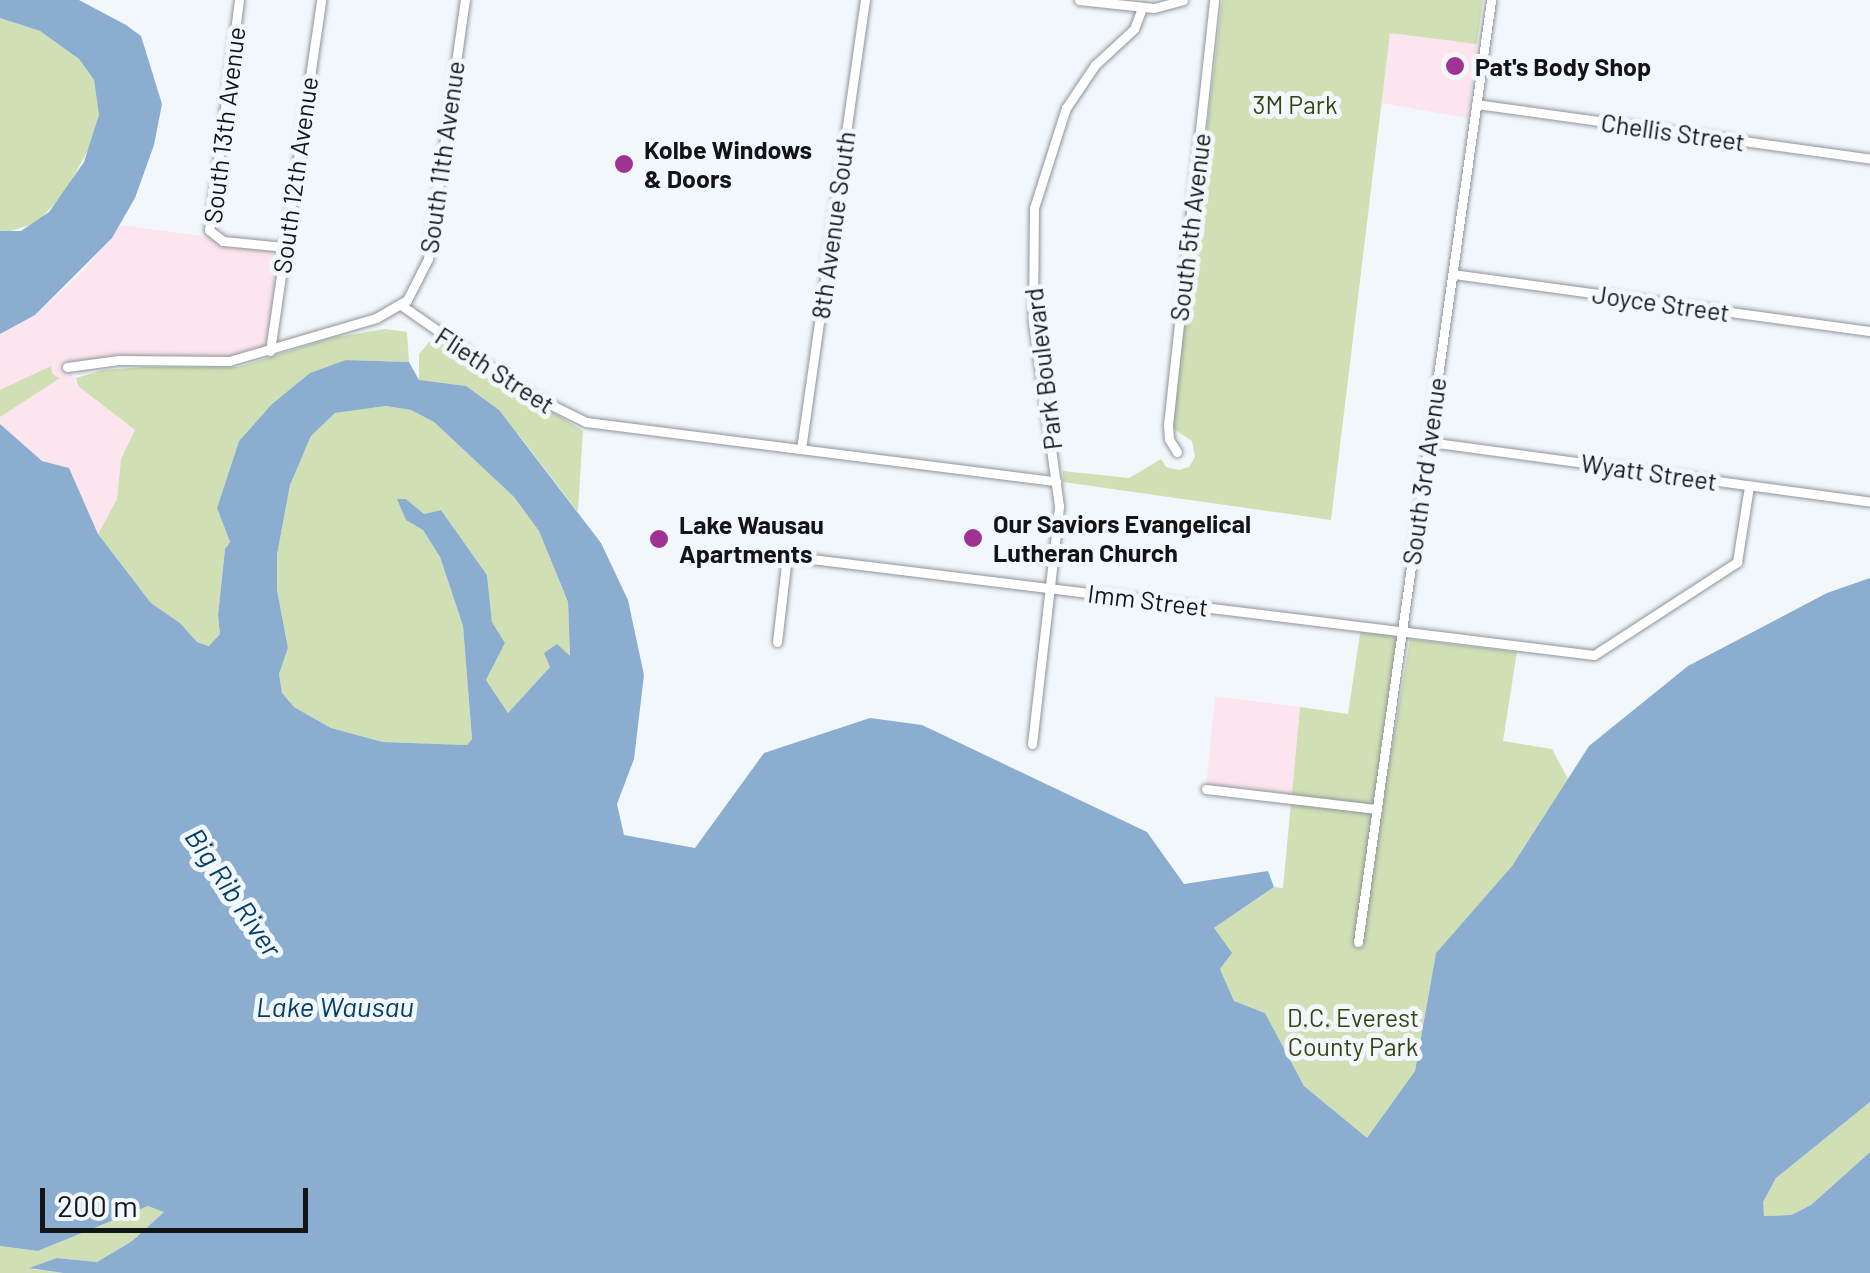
<!DOCTYPE html>
<html>
<head>
<meta charset="utf-8">
<style>
	body { margin:0 }
	#map { position:relative; width:1870px; height:1273px; overflow:hidden; background:#f2f7fc; font-family:Barlow,sans-serif }
	div>[style] { position:absolute }
	[style*='--x'] { left:calc(var(--x)*1px); top:calc(var(--y)*1px); width:calc(var(--w)*1px); rotate:calc(var(--a)*1deg) }
	.commercial>* { inset:0; background:#fde5f0 }
	.green>* { inset:0; background:#d1dfb5 }
	.water>* { inset:0; background:#8baed0 }
	.roads { filter:drop-shadow(0 0 2px #8f9499) drop-shadow(0 0 2px #8f9499) }
	.street>* { height:9px; margin:-4.5px; padding:0 4.5px; transform-origin:4.5px; border-radius:4.5px; background:#fff }
	.dots>* { width:28px; height:28px; translate:-50% -50%; box-sizing:border-box; border:5px solid #f2f7fc; border-radius:50% }
	span { translate:-50% -50%; white-space:nowrap; text-align:center; line-height:1.15; -webkit-text-stroke:10px #f2f7fc; paint-order:stroke }
	.poi-label { font-size:25px; color:#121415; font-weight:700 }
	.left { translate:0 -50%; text-align:left }
	.park-label { font-size:25px; color:#374311 }
	.street-label { font-size:25px; color:#121415 }
	.water-label { font-size:28px; color:#043f6a; font-style:italic }
	.scale { position:absolute; left:40px; top:1188px; width:268px; height:45px; box-sizing:border-box; border:5px solid #121415; border-top:0; padding-left:12px; font-size:30px; line-height:35px; white-space:nowrap; color:#121415; -webkit-text-stroke:8px #f2f7fc; paint-order:stroke }
</style>
</head>
<body>
<div id="map">
	<div class="commercial">
		<div style="clip-path:polygon(1390px 32px,1477px 44px,1467px 118px,1381px 103px)"></div>
		<div style="clip-path:polygon(120px 225px,284px 247px,270px 351px,253px 356px,68px 368px,78px 386px,135px 430px,121px 459px,117px 499px,98px 534px,69px 468px,42px 461px,0 424px,0 334px,35px 315px,84px 270px)"></div>
		<div style="clip-path:polygon(1215px 696px,1300px 707px,1291px 799px,1206px 789px)"></div>
	</div>
	<div class="green">
		<div style="clip-path:polygon(1222px 0,1483px 0,1477px 44px,1390px 33px,1331px 520px,1063px 482px,1063px 471px,1129px 478px,1161px 459px,1166px 467px,1179px 470px,1189px 467px,1195px 457px,1192px 441px,1172px 428px)"></div>
		<div style="clip-path:polygon(0 18px,40px 31px,79px 59px,94px 80px,99px 115px,97px 134px,65px 192px,37px 223px,7px 232px,0 231px)"></div>
		<div style="clip-path:polygon(385px 329px,407px 332px,409px 362px,346px 360px,271px 405px,239px 441px,217px 508px,230px 542px,225px 549px,218px 615px,220px 634px,210px 646px,197px 642px,180px 623px,151px 603px,98px 534px,117px 499px,121px 459px,135px 430px,78px 386px,76px 378px,103px 370px,145px 367px,238px 367px,331px 338px)"></div>
		<div style="clip-path:polygon(430px 341px,445px 344px,583px 431px,578px 512px,518px 434px,419px 381px,419px 354px)"></div>
		<div style="clip-path:polygon(51px 366px,52px 374px,60px 378px,0 417px,0 390px)"></div>
		<div style="clip-path:polygon(385px 406px,411px 410px,434px 422px,514px 497px,539px 531px,568px 602px,570px 657px,550px 667px,508px 713px,486px 680px,505px 643px,492px 622px,487px 575px,441px 510px,424px 514px,406px 499px,398px 499px,406px 519px,423px 530px,440px 557px,463px 626px,472px 739px,467px 745px,383px 742px,331px 728px,294px 707px,282px 694px,279px 674px,288px 648px,277px 590px,277px 555px,290px 485px,311px 436px,335px 413px)"></div>
		<div style="clip-path:polygon(1361px 627px,1401px 633px,1374px 854px,1410px 639px,1517px 652px,1503px 741px,1552px 749px,1568px 779px,1512px 866px,1436px 953px,1415px 1071px,1367px 1139px,1304px 1086px,1265px 1013px,1234px 1001px,1220px 969px,1214px 928px,1274px 887px,1283px 888px,1300px 707px,1348px 714px)"></div>
		<div style="clip-path:polygon(1870px 1102px,1870px 1152px,1811px 1205px,1791px 1215px,1763px 1216px,1763px 1202px,1776px 1178px)"></div>
		<div style="clip-path:polygon(148px 1206px,165px 1211px,132px 1241px,97px 1262px,57px 1258px,32px 1269px,63px 1273px,0 1273px,0 1246px,38px 1251px)"></div>
	</div>
	<div class="water">
		<div style="clip-path:polygon(0 0,79px 0,126px 25px,141px 36px,162px 104px,154px 145px,135px 198px,112px 238px,35px 315px,0 334px,0 231px,21px 231px,49px 212px,84px 162px,99px 115px,94px 80px,79px 59px,40px 31px,0 18px)"></div>
		<div style="clip-path:polygon(evenodd,346px 360px,409px 362px,419px 380px,466px 386px,499px 410px,601px 543px,628px 600px,644px 675px,634px 759px,617px 804px,624px 835px,695px 848px,764px 753px,870px 718px,922px 725px,1147px 832px,1184px 884px,1268px 871px,1274px 887px,1214px 928px,1232px 953px,1220px 969px,1234px 1001px,1265px 1013px,1304px 1086px,1367px 1138px,1415px 1071px,1436px 953px,1512px 866px,1589px 746px,1688px 666px,1827px 593px,1870px 578px,1870px 1102px,1776px 1178px,1763px 1202px,1764px 1216px,1791px 1215px,1811px 1205px,1870px 1152px,1870px 1273px,63px 1273px,29px 1268px,57px 1258px,97px 1262px,132px 1241px,164px 1212px,148px 1206px,38px 1251px,0 1246px,0 424px,42px 461px,69px 468px,98px 534px,151px 603px,180px 623px,197px 642px,209px 646px,220px 634px,218px 615px,225px 549px,230px 542px,217px 508px,239px 441px,271px 405px,310px 373px,346px 360px,386px 406px,411px 410px,434px 422px,514px 497px,539px 531px,568px 602px,570px 656px,557px 644px,544px 653px,550px 667px,508px 713px,486px 680px,505px 643px,492px 622px,487px 575px,441px 510px,424px 514px,406px 499px,397px 499px,406px 520px,423px 530px,440px 557px,463px 626px,472px 739px,467px 745px,383px 742px,331px 728px,294px 707px,282px 693px,279px 674px,288px 648px,277px 590px,277px 555px,290px 485px,311px 436px,335px 413px,386px 406px)"></div>
	</div>
	<div class="roads">
		<div class="street">
			<div style="--x:239;--y:0;--w:232;--a:97.4"></div>
			<div style="--x:209;--y:230;--w:18;--a:38"></div>
			<div style="--x:223;--y:241;--w:61;--a:5.6"></div>
			<div style="--x:1079;--y:0;--w:75;--a:6.1"></div>
			<div style="--x:1154;--y:8;--w:30;--a:-15"></div>
			<div style="--x:1476;--y:104;--w:398;--a:7.9"></div>
			<div style="--x:1453;--y:274;--w:421;--a:7.8"></div>
			<div style="--x:401;--y:305;--w:154;--a:34.9"></div>
			<div style="--x:527;--y:393;--w:66;--a:26.2"></div>
			<div style="--x:586;--y:422;--w:474;--a:7.2"></div>
			<div style="--x:270;--y:351;--w:355;--a:-81.7"></div>
			<div style="--x:67;--y:367;--w:52;--a:-7.7"></div>
			<div style="--x:119;--y:360;--w:110;--a:0.5"></div>
			<div style="--x:229;--y:361;--w:153;--a:-16.3"></div>
			<div style="--x:376;--y:318;--w:36;--a:-30"></div>
			<div style="--x:407;--y:300;--w:46;--a:-62.9"></div>
			<div style="--x:428;--y:259;--w:262;--a:-81.9"></div>
			<div style="--x:1429;--y:442;--w:445;--a:7.7"></div>
			<div style="--x:801;--y:449;--w:454;--a:-81.9"></div>
			<div style="--x:1177;--y:452;--w:15;--a:-122"></div>
			<div style="--x:1169;--y:439;--w:14;--a:-94"></div>
			<div style="--x:1168;--y:425;--w:427;--a:-83.8"></div>
			<div style="--x:777;--y:642;--w:87;--a:-83.4"></div>
			<div style="--x:787;--y:556;--w:813;--a:6.99"></div>
			<div style="--x:1594;--y:655;--w:171;--a:-33"></div>
			<div style="--x:1737;--y:562;--w:77;--a:-81"></div>
			<div style="--x:1032;--y:744;--w:240;--a:-83.5"></div>
			<div style="--x:1059;--y:506;--w:188;--a:-98"></div>
			<div style="--x:1033;--y:320;--w:112;--a:-89.5"></div>
			<div style="--x:1034;--y:208;--w:105;--a:-72.3"></div>
			<div style="--x:1066;--y:108;--w:52;--a:-56"></div>
			<div style="--x:1095;--y:65;--w:53;--a:-42.7"></div>
			<div style="--x:1134;--y:29;--w:22;--a:-69"></div>
			<div style="--x:1206;--y:789;--w:170;--a:6.7"></div>
			<div style="--x:1358;--y:942;--w:951;--a:-81.96"></div>
		</div>
	</div>
	<div class="dots">
		<div style="left:1455px;top:66px;background:#9e3393"></div>
		<div style="left:624px;top:164px;background:#9e3393"></div>
		<div style="left:973px;top:538px;background:#9e3393"></div>
		<div style="left:659px;top:539px;background:#9e3393"></div>
	</div>
	<div class="poi-label">
		<span class="left" style="left:1475px;top:66px">Pat's Body Shop</span>
		<span class="left" style="left:644px;top:164px">Kolbe Windows<br>&amp; Doors</span>
		<span class="left" style="left:993px;top:538px">Our Saviors Evangelical<br>Lutheran Church</span>
		<span class="left" style="left:679px;top:539px">Lake Wausau<br>Apartments</span>
	</div>
	<div class="park-label">
		<span style="left:1295px;top:104px">3M Park</span>
		<span style="left:1353px;top:1032px">D.C. Everest<br>County Park</span>
	</div>
	<div class="street-label">
		<span style="left:224px;top:125px;rotate:-83deg">South 13th Avenue</span>
		<span style="left:1673px;top:132px;rotate:8deg">Chellis Street</span>
		<span style="left:442px;top:157px;rotate:-82deg">South 11th Avenue</span>
		<span style="left:295px;top:175px;rotate:-82deg">South 12th Avenue</span>
		<span style="left:833px;top:225px;rotate:-82deg">8th Avenue South</span>
		<span style="left:1190px;top:227px;rotate:-83deg">South 5th Avenue</span>
		<span style="left:1661px;top:303px;rotate:8deg">Joyce Street</span>
		<span style="left:1043px;top:369px;rotate:-97deg">Park Boulevard</span>
		<span style="left:495px;top:370px;rotate:33deg">Flieth Street</span>
		<span style="left:1424px;top:471px;rotate:-82deg">South 3rd Avenue</span>
		<span style="left:1649px;top:472px;rotate:8deg">Wyatt Street</span>
		<span style="left:1148px;top:600px;rotate:7deg">Imm Street</span>
	</div>
	<div class="water-label">
		<span style="left:234px;top:892px;rotate:56deg">Big Rib River</span>
		<span style="left:335px;top:1006px">Lake Wausau</span>
	</div>
	<div class="scale">200 m</div>
</div>
</body>
</html>
